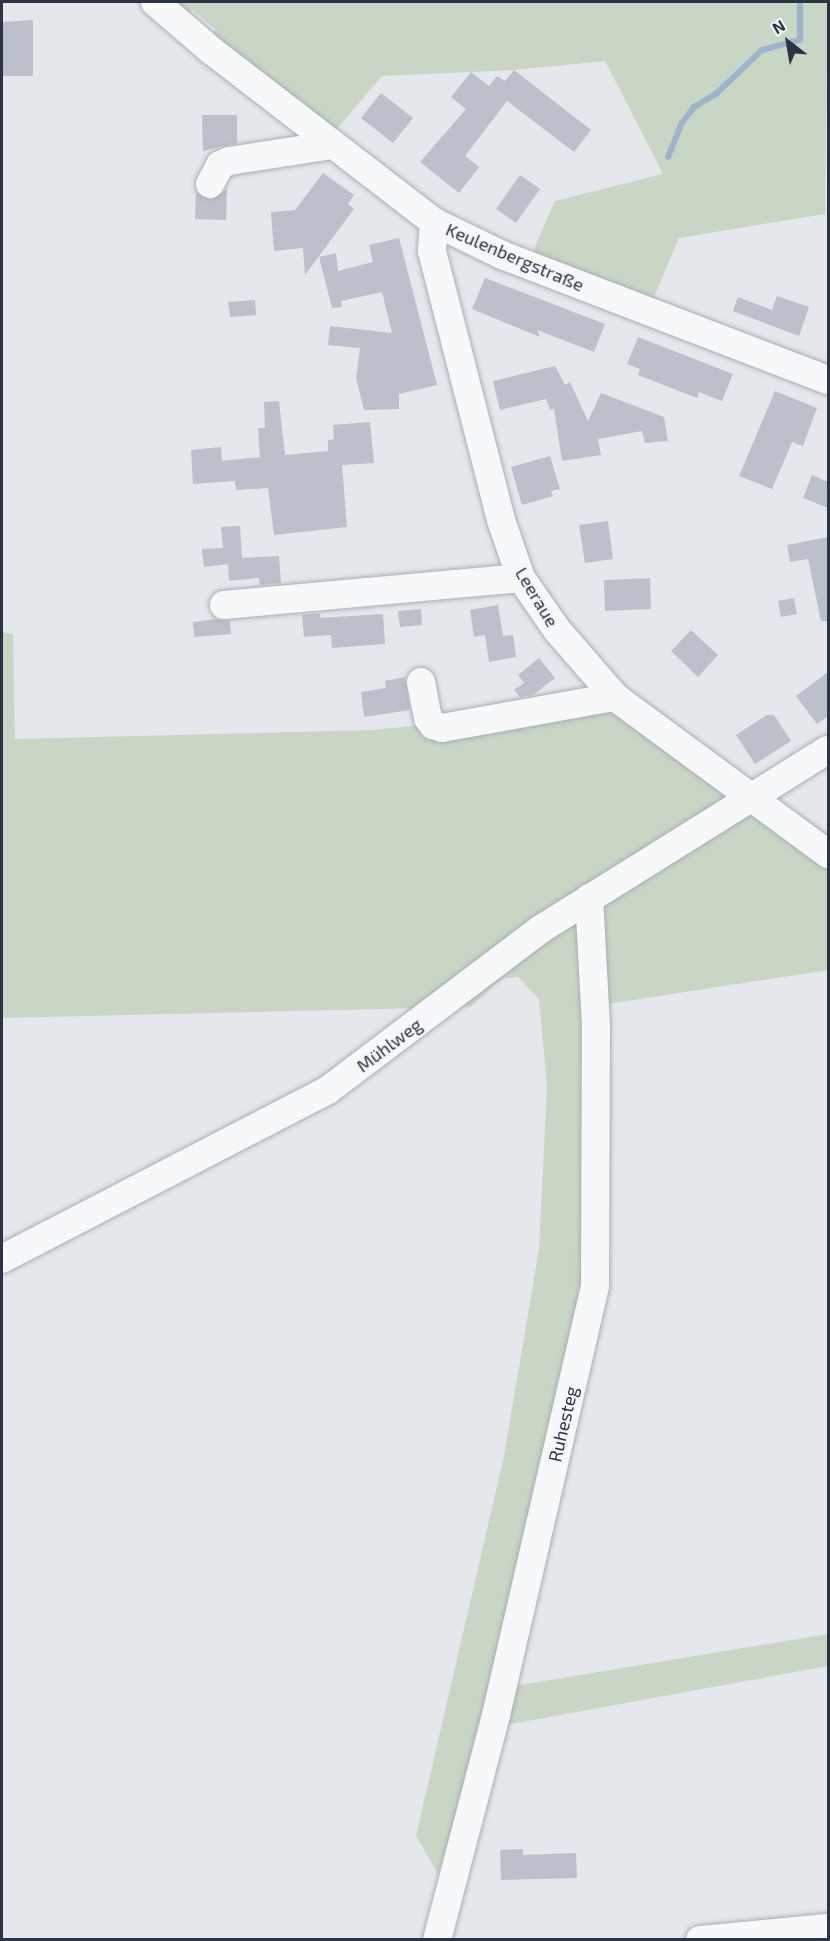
<!DOCTYPE html>
<html>
<head>
<meta charset="utf-8">
<style>
	body { margin:0 }
	#map { position:relative; width:830px; height:1941px; overflow:hidden; background:#e4e7ec; font-family:"Exo 2",sans-serif }
	div>[style] { position:absolute }
	[style*='--x'] { left:calc(var(--x)*1px); top:calc(var(--y)*1px); width:calc(var(--w)*1px); rotate:calc(var(--a)*1deg) }
	.green>* { inset:0; background:#c9d6c5 }
	.stream>* { height:6px; margin:-3px; padding:0 3px; transform-origin:3px; border-radius:3px; background:#9fb4cc }
	.building>* { inset:0; background:#bbc0ca }
	.roads { filter:drop-shadow(0 0 2px #a9aeb7) drop-shadow(0 0 2px #a9aeb7) }
	.minor>* { height:28px; margin:-14px; padding:0 14px; transform-origin:14px; border-radius:14px; background:#f7f8fa }
	span { translate:-50% -50%; white-space:nowrap; text-align:center; line-height:1.15; -webkit-text-stroke:4.5px #f4f6f9; paint-order:stroke }
	.street-label { font-size:18px; color:#2b3445 }
	.frame { position:absolute; inset:0; border:3px solid #2b3445; pointer-events:none }
	.north { position:absolute; left:758px; top:12px; width:60px; height:60px; -webkit-text-stroke:4px #f4f6f9; paint-order:stroke; rotate:329deg; font-size:16px; font-weight:700; line-height:24px; text-align:center; color:#2b3445 }
	.north::after { content:''; display:block; margin:auto; width:21px; height:27px; background:#2b3445; clip-path:polygon(50% 0,100% 100%,50% 72%,0 100%) }
</style>
</head>
<body>
<div id="map">
	<div class="green">
		<div style="clip-path:polygon(170px 2px,828px 2px,825px 214px,679px 238px,653px 299px,532px 253px,555px 201px,663px 174px,605px 61px,514px 70px,382px 76px,334px 132px,211px 35px,215px 29px,192px 10px,187px 15px)"></div>
		<div style="clip-path:polygon(2px 632px,13px 634px,15px 739px,374px 730px,616px 705px,828px 867px,828px 970px,601px 1005px,605px 1199px,514px 1686px,828px 1634px,828px 1666px,483px 1729px,438px 1874px,416px 1836px,504px 1456px,539px 1249px,547px 1086px,539px 999px,518px 977px,503px 978px,470px 1007px,2px 1018px)"></div>
	</div>
	<div class="stream">
		<div style="--x:668;--y:157;--w:37;--a:-68"></div>
		<div style="--x:682;--y:123;--w:20;--a:-53"></div>
		<div style="--x:694;--y:107;--w:27;--a:-31"></div>
		<div style="--x:717;--y:93;--w:62;--a:-43.7"></div>
		<div style="--x:762;--y:50;--w:39;--a:-15"></div>
		<div style="--x:800;--y:40;--w:38;--a:-90"></div>
	</div>
	<div class="building">
		<div style="clip-path:polygon(33px 20px,33px 76px,2px 76px,2px 22px)"></div>
		<div style="clip-path:polygon(514px 70px,591px 130px,574px 152px,507px 101px,465px 156px,479px 167px,459px 193px,420px 162px,466px 109px,451px 97px,471px 72px,489px 86px,497px 76px,505px 81px)"></div>
		<div style="clip-path:polygon(381px 93px,413px 118px,393px 143px,361px 118px)"></div>
		<div style="clip-path:polygon(202px 115px,237px 115px,237px 143px,203px 151px)"></div>
		<div style="clip-path:polygon(323px 173px,354px 195px,348px 204px,354px 209px,305px 275px,303px 248px,274px 251px,271px 212px,295px 210px)"></div>
		<div style="clip-path:polygon(520px 175px,540px 189px,516px 223px,496px 209px)"></div>
		<div style="clip-path:polygon(227px 189px,226px 220px,195px 219px,196px 192px,211px 200px)"></div>
		<div style="clip-path:polygon(399px 238px,437px 385px,399px 394px,399px 409px,364px 410px,356px 378px,360px 348px,328px 345px,330px 326px,392px 333px,382px 292px,341px 301px,342px 307px,332px 308px,319px 257px,336px 253px,338px 271px,373px 262px,369px 245px)"></div>
		<div style="clip-path:polygon(485px 278px,605px 324px,594px 352px,537px 330px,540px 337px,472px 309px)"></div>
		<div style="clip-path:polygon(777px 296px,809px 307px,799px 336px,733px 311px,738px 297px,772px 310px)"></div>
		<div style="clip-path:polygon(255px 300px,256px 315px,230px 317px,228px 302px)"></div>
		<div style="clip-path:polygon(638px 337px,733px 374px,722px 401px,699px 392px,697px 398px,638px 375px,640px 369px,627px 364px)"></div>
		<div style="clip-path:polygon(555px 366px,565px 385px,570px 382px,588px 421px,601px 393px,664px 417px,668px 441px,645px 443px,642px 431px,598px 439px,601px 455px,562px 461px,554px 409px,550px 410px,546px 399px,500px 410px,493px 381px)"></div>
		<div style="clip-path:polygon(775px 391px,817px 408px,803px 446px,792px 442px,772px 489px,739px 476px)"></div>
		<div style="clip-path:polygon(279px 401px,285px 455px,328px 451px,328px 440px,334px 439px,333px 425px,370px 422px,374px 463px,342px 465px,347px 527px,274px 535px,268px 488px,236px 490px,235px 481px,193px 484px,191px 450px,221px 447px,222px 461px,260px 457px,258px 428px,265px 428px,264px 402px)"></div>
		<div style="clip-path:polygon(550px 456px,560px 489px,551px 491px,553px 496px,522px 505px,511px 467px)"></div>
		<div style="clip-path:polygon(812px 475px,828px 482px,828px 508px,803px 498px)"></div>
		<div style="clip-path:polygon(608px 521px,613px 559px,585px 563px,579px 525px)"></div>
		<div style="clip-path:polygon(240px 526px,242px 558px,279px 556px,281px 583px,260px 585px,259px 578px,229px 581px,228px 564px,204px 567px,202px 549px,223px 548px,221px 527px)"></div>
		<div style="clip-path:polygon(828px 537px,828px 621px,821px 621px,808px 559px,790px 562px,787px 545px)"></div>
		<div style="clip-path:polygon(650px 578px,651px 609px,605px 611px,604px 580px)"></div>
		<div style="clip-path:polygon(794px 598px,797px 614px,781px 617px,778px 601px)"></div>
		<div style="clip-path:polygon(498px 605px,503px 636px,513px 635px,516px 657px,489px 662px,485px 635px,474px 637px,470px 610px)"></div>
		<div style="clip-path:polygon(421px 609px,422px 625px,400px 627px,398px 611px)"></div>
		<div style="clip-path:polygon(320px 613px,320px 618px,383px 614px,385px 644px,332px 648px,331px 635px,304px 637px,302px 615px)"></div>
		<div style="clip-path:polygon(216px 619px,230px 621px,231px 634px,194px 637px,193px 622px)"></div>
		<div style="clip-path:polygon(691px 630px,718px 655px,698px 677px,671px 651px)"></div>
		<div style="clip-path:polygon(539px 658px,555px 678px,533px 695px,520px 697px,514px 690px,524px 683px,518px 675px)"></div>
		<div style="clip-path:polygon(828px 672px,828px 716px,817px 724px,796px 696px)"></div>
		<div style="clip-path:polygon(405px 677px,410px 710px,364px 717px,361px 692px,386px 688px,385px 681px)"></div>
		<div style="clip-path:polygon(767px 715px,774px 715px,791px 741px,755px 764px,736px 735px)"></div>
		<div style="clip-path:polygon(523px 1849px,523px 1855px,576px 1853px,577px 1878px,501px 1880px,500px 1850px)"></div>
	</div>
	<div class="roads">
		<div class="minor">
			<div style="--x:155;--y:2;--w:75;--a:40.7"></div>
			<div style="--x:212;--y:51;--w:280;--a:37.6"></div>
			<div style="--x:434;--y:222;--w:76;--a:25.9"></div>
			<div style="--x:502;--y:255;--w:349;--a:21"></div>
			<div style="--x:210;--y:184;--w:21;--a:-62"></div>
			<div style="--x:220;--y:165;--w:10;--a:-24"></div>
			<div style="--x:229;--y:161;--w:103;--a:-8.9"></div>
			<div style="--x:434;--y:222;--w:29;--a:94"></div>
			<div style="--x:432;--y:251;--w:278;--a:75.6"></div>
			<div style="--x:501;--y:520;--w:61;--a:71"></div>
			<div style="--x:521;--y:578;--w:63;--a:55.3"></div>
			<div style="--x:557;--y:630;--w:89;--a:49.1"></div>
			<div style="--x:615;--y:697;--w:265;--a:36.4"></div>
			<div style="--x:224;--y:605;--w:298;--a:-5.2"></div>
			<div style="--x:421;--y:682;--w:37;--a:79"></div>
			<div style="--x:428;--y:718;--w:9;--a:54"></div>
			<div style="--x:433;--y:725;--w:9;--a:18"></div>
			<div style="--x:442;--y:728;--w:176;--a:-10.2"></div>
			<div style="--x:2;--y:1259;--w:367;--a:-27.4"></div>
			<div style="--x:328;--y:1090;--w:267;--a:-37.1"></div>
			<div style="--x:541;--y:929;--w:338;--a:-32"></div>
			<div style="--x:437;--y:1940;--w:233;--a:-75.3"></div>
			<div style="--x:496;--y:1715;--w:440;--a:-77"></div>
			<div style="--x:595;--y:1286;--w:260;--a:-89.8"></div>
			<div style="--x:596;--y:1026;--w:128;--a:-93.1"></div>
			<div style="--x:700;--y:1940;--w:129;--a:-5.4"></div>
		</div>
	</div>
	<div class="street-label">
		<span style="left:515px;top:257px;rotate:23deg">Keulenbergstraße</span>
		<span style="left:537px;top:597px;rotate:59deg">Leeraue</span>
		<span style="left:389px;top:1045px;rotate:-37deg">Mühlweg</span>
		<span style="left:563px;top:1424px;rotate:-77deg">Ruhesteg</span>
	</div>
	<div class="frame"></div>
	<div class="north">N</div>
</div>
</body>
</html>
